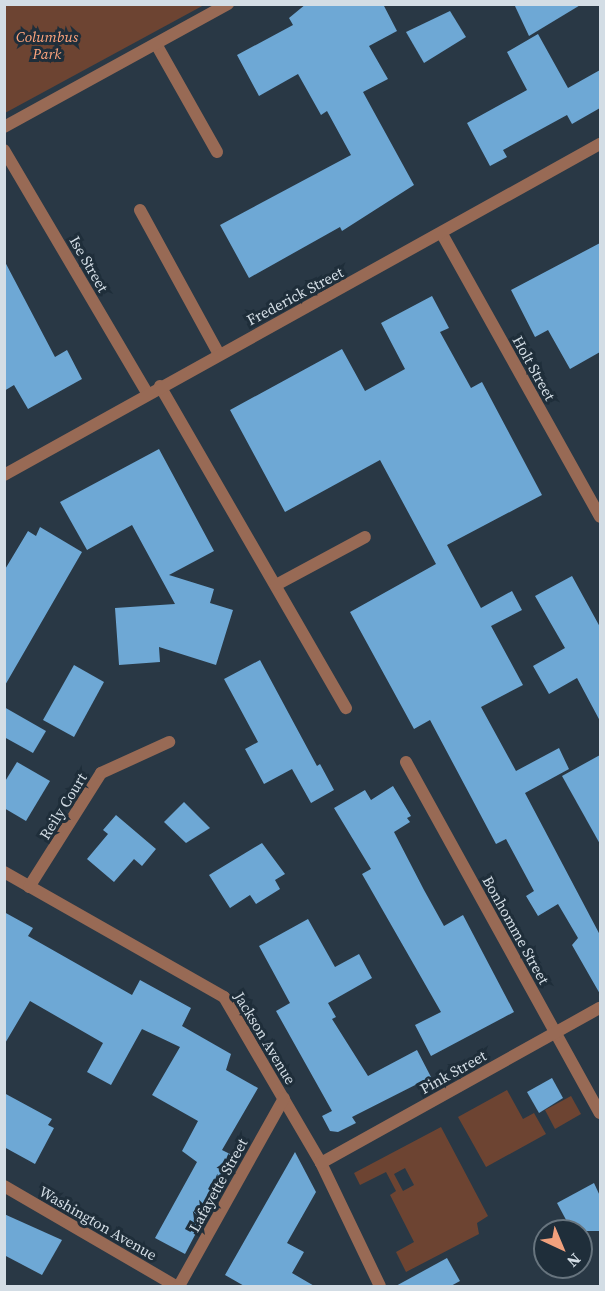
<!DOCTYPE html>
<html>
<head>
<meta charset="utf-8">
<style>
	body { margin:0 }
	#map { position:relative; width:605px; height:1291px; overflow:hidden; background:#293845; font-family:"Source Serif 4",serif }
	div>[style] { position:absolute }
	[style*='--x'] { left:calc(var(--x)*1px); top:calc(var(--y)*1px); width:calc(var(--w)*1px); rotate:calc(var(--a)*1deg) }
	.green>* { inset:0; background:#6d4432 }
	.building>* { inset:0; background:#6ea8d5 }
	.service>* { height:12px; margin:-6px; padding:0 6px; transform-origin:6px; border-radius:6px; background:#986a55 }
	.minor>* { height:12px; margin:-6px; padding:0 6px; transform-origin:6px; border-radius:6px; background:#986a55 }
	span { translate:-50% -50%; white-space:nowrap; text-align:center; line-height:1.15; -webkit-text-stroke:6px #1f2e3a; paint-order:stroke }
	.park-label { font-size:15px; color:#ffa57d; font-style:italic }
	.street-label { font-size:15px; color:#d3dde5 }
	.frame { position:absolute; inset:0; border:6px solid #d3dde5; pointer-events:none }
	.north { position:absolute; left:533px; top:1219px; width:60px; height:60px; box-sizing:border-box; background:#1f2e3a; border:2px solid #67747e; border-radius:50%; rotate:136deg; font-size:16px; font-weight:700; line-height:24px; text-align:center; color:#d3dde5 }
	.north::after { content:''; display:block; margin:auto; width:21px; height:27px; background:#f1a17d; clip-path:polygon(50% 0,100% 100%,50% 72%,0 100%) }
</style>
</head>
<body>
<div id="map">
	<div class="green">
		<div style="clip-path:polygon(5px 4px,204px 4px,204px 5px,5px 113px)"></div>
		<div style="clip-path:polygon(507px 1090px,523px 1119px,534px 1113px,546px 1134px,486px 1167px,458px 1117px)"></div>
		<div style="clip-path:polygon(571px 1096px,581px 1114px,555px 1129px,545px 1110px)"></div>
		<div style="clip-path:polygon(evenodd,441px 1127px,488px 1216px,477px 1223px,479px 1234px,406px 1272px,396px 1252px,414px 1242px,390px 1195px,396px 1191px,386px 1172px,360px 1185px,354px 1173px,441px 1127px,405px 1168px,414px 1185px,403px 1191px,394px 1174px,405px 1168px)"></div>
	</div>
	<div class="building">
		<div style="clip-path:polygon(306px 4px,383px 4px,397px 31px,369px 46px,388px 79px,363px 92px,414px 185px,342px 231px,340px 227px,249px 278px,220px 225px,351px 155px,327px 111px,321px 115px,298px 74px,259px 96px,237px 55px,293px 25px,289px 18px)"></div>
		<div style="clip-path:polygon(514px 4px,582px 4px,529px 36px)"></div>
		<div style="clip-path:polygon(450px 11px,466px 37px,424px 63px,406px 32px)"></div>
		<div style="clip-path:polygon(538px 34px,568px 88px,600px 70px,600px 108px,572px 124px,567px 115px,503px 150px,507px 157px,490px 166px,467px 123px,527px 90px,507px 52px)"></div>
		<div style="clip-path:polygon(600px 243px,600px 352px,570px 369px,548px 330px,535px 337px,511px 290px)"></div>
		<div style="clip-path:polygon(4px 260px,55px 357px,67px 350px,82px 379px,28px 409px,14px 385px,4px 391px)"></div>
		<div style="clip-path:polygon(432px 296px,449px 328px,440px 332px,471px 388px,482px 382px,542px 495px,447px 545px,481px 608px,512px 591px,522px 610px,491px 626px,523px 685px,481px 707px,516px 771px,559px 748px,569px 769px,525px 793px,600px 935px,600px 994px,572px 945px,578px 938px,558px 904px,538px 916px,526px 896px,534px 891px,506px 839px,496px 844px,430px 720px,414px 729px,350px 612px,436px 564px,380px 460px,285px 512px,230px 410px,342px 349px,365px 391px,405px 369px,381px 323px)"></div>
		<div style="clip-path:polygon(159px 449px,214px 551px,169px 575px,214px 589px,210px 603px,233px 610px,216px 665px,159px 647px,160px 662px,119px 665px,115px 608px,175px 604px,132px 525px,87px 550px,60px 502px)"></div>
		<div style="clip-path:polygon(40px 527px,82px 552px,4px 687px,4px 571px,28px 531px,36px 536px)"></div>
		<div style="clip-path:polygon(572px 576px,600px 627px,600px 721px,577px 678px,549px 694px,533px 666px,565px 648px,535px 596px)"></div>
		<div style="clip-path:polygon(260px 660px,317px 766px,320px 764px,334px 790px,311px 803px,292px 769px,264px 784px,245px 749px,258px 742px,224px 679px)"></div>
		<div style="clip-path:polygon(74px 665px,104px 682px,74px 737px,43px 720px)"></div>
		<div style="clip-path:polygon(4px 707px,46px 731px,33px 753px,4px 737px)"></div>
		<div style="clip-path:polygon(600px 755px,600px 844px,562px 776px)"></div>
		<div style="clip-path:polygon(17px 762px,50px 781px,26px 821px,4px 808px,4px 783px)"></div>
		<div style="clip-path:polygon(393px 786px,411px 816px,407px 818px,410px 822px,394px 832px,424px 890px,444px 926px,463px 915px,514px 1012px,431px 1056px,415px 1025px,441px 1012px,362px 874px,371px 869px,334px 808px,365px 790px,371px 800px)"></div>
		<div style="clip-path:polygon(184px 802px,210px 828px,186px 843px,164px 822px)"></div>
		<div style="clip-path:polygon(116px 815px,156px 849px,142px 866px,134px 859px,114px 882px,87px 859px,108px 834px,103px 830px)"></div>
		<div style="clip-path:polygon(262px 843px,285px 874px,275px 880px,280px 889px,256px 904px,250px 895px,230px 908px,209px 875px)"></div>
		<div style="clip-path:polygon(4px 912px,33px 928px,28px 936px,132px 995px,140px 980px,191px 1008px,182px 1026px,231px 1054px,226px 1070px,258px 1088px,222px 1150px,236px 1157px,185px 1254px,155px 1238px,197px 1162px,182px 1151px,198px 1121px,152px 1095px,180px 1047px,142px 1029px,111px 1085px,87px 1072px,103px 1043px,30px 1001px,4px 1045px)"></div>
		<div style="clip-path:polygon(308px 919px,335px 967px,359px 954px,372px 978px,328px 1003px,336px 1017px,332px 1019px,368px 1076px,417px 1050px,431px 1077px,352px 1117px,356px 1123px,338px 1132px,330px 1131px,322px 1116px,332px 1111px,276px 1011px,290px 1003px,259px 946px)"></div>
		<div style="clip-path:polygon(552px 1078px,563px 1098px,539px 1113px,527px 1092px)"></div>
		<div style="clip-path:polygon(4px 1093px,52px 1119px,48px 1125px,54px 1128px,35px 1164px,4px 1147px)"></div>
		<div style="clip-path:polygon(295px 1152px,316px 1192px,287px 1243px,304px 1252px,292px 1273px,316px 1287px,246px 1287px,225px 1275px)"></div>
		<div style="clip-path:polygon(594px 1183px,600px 1196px,600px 1231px,572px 1231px,557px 1203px)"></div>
		<div style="clip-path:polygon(4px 1214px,62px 1240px,42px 1275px,4px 1255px)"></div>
		<div style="clip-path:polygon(447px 1258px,460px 1281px,449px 1287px,394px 1287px)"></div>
	</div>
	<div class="service">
		<div style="--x:156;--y:44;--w:124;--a:60.5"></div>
		<div style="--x:140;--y:210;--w:164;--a:61.3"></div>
		<div style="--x:160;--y:386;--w:372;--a:60"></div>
		<div style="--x:276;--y:585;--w:101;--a:-28.3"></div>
	</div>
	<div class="minor">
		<div style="--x:4;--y:127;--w:256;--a:-28.8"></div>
		<div style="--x:4;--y:150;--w:282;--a:59.5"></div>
		<div style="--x:442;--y:234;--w:324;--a:60.8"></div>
		<div style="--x:4;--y:475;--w:682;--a:-29.05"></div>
		<div style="--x:406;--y:762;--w:401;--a:61.1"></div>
		<div style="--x:4;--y:872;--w:253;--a:29.6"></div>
		<div style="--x:224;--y:997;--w:192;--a:59.7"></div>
		<div style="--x:321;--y:1163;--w:136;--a:64.4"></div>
		<div style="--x:29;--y:887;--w:135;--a:-57.7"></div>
		<div style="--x:101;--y:773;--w:75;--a:-24.5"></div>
		<div style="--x:321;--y:1163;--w:319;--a:-29.1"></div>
		<div style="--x:4;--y:1186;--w:199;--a:30.2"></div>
		<div style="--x:179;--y:1286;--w:215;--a:-60.8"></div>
	</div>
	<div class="park-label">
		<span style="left:47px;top:45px">Columbus<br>Park</span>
	</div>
	<div class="street-label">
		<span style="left:89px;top:264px;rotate:60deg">Ise Street</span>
		<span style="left:295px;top:296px;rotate:-28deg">Frederick Street</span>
		<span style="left:534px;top:368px;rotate:61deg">Holt Street</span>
		<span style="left:63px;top:806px;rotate:-58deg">Reily Court</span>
		<span style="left:516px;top:930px;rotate:61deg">Bonhomme Street</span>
		<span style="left:265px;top:1038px;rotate:59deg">Jackson Avenue</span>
		<span style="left:453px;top:1072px;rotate:-29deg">Pink Street</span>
		<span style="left:218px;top:1185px;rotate:-61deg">Lafayette Street</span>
		<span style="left:98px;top:1223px;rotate:30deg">Washington Avenue</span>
	</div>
	<div class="frame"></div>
	<div class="north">N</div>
</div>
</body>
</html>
